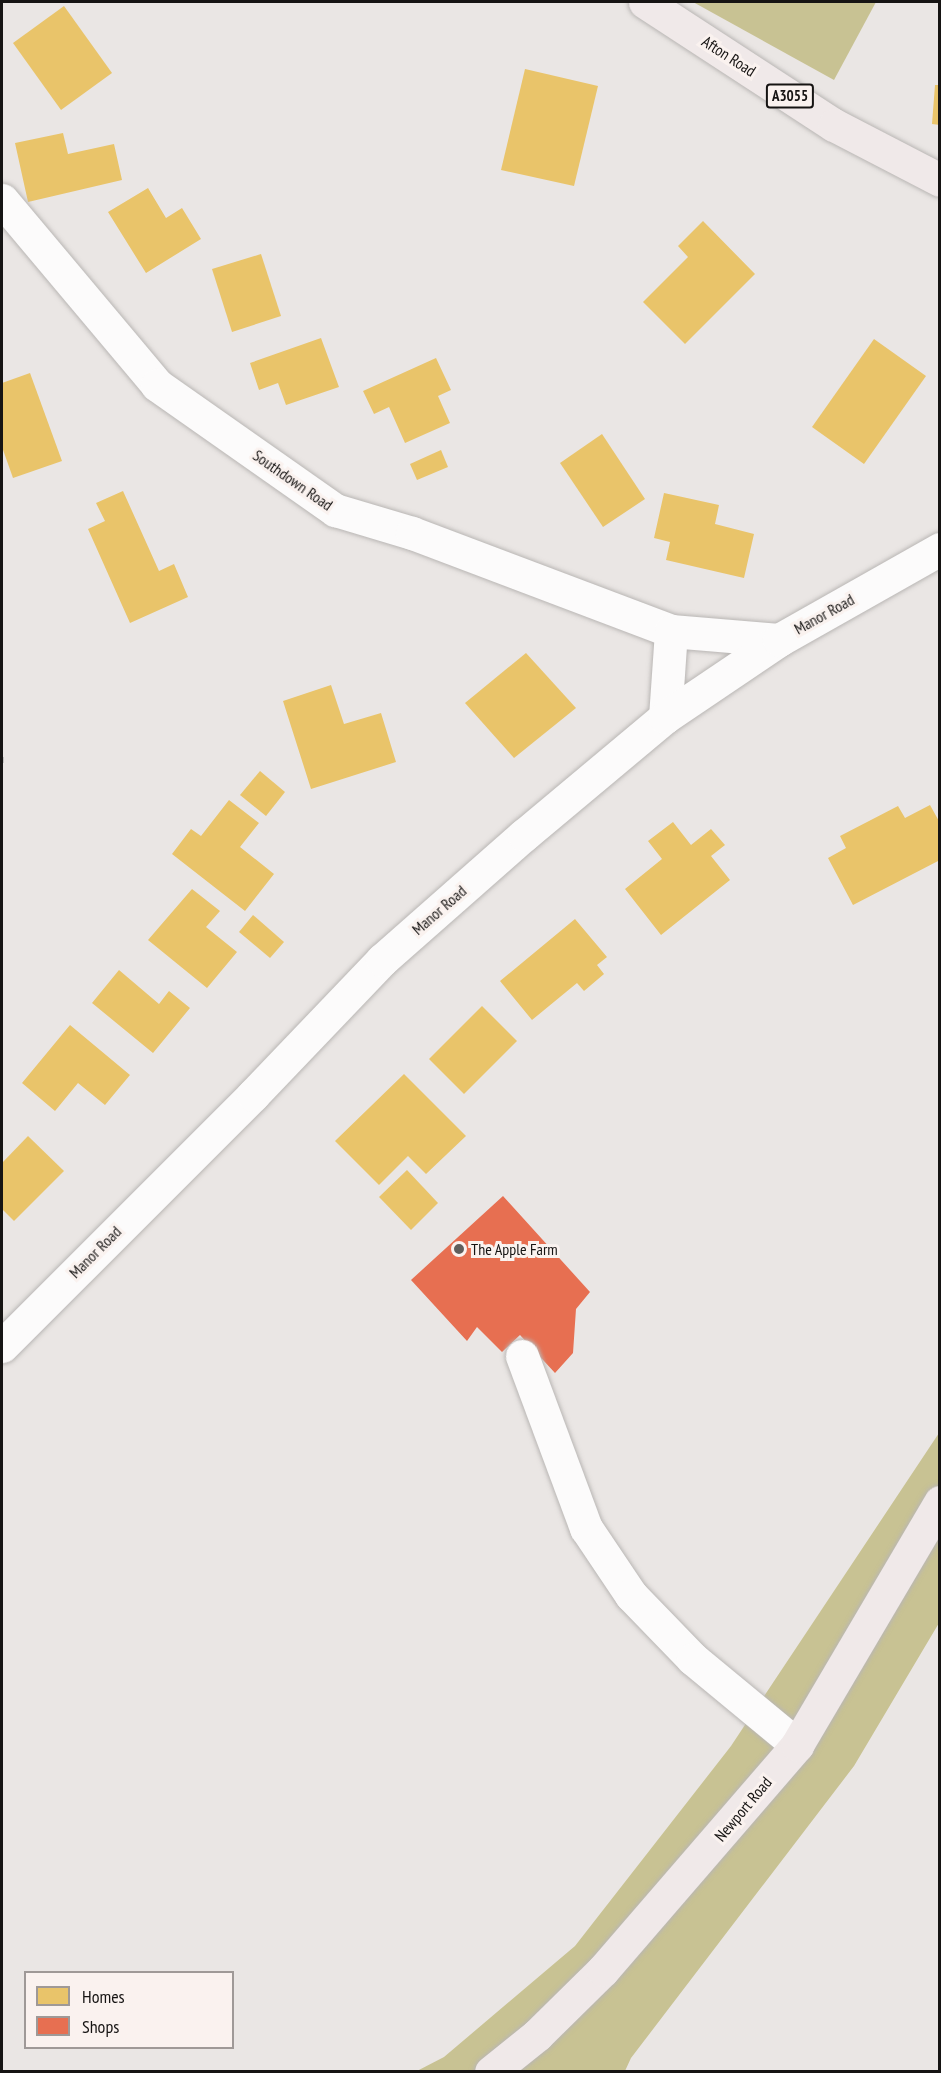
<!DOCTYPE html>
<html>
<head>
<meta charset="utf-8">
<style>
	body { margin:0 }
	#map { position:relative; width:941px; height:2073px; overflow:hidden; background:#eae6e4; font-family:"PT Sans Narrow",sans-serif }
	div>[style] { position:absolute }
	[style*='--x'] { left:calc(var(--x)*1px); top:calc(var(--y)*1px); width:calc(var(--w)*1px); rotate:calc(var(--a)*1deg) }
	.forest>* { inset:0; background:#c8c293 }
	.homes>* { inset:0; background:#e9c46a }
	.shops>* { inset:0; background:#e76f51 }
	.path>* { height:4px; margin-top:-2px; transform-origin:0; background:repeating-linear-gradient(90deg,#c7c6c5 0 6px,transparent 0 9px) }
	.roads { filter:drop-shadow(0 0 2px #b9b6b4) drop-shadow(0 0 2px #b9b6b4) }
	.minor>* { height:33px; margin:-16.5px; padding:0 16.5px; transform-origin:16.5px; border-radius:16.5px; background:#fcfbfb }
	.major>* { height:33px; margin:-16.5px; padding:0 16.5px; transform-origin:16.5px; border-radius:16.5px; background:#f0e9e9 }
	.dots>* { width:16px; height:16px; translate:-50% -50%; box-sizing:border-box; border:3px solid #faf2ef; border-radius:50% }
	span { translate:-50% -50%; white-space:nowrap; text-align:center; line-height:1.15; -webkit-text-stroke:6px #faf2ef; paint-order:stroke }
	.shield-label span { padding:2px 4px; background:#faf2ef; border:2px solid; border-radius:4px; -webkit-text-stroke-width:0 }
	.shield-label { font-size:15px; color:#161413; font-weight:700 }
	.street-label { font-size:16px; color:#161413 }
	.poi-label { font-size:16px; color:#161413 }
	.left { translate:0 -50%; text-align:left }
	.frame { position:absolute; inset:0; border:3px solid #161413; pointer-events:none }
	.legend { position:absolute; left:24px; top:1971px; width:210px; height:78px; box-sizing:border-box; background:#faf2ef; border:2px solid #9f9997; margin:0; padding:8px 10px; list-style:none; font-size:18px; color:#161413 }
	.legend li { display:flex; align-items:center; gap:12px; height:30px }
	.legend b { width:30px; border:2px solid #9f9997 }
</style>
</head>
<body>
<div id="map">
	<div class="forest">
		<div style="clip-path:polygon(693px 2px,876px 2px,834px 80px)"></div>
		<div style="clip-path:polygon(939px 1433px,939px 1623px,854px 1766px,631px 2058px,625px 2071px,415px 2072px,444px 2057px,575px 1946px,731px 1746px)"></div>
	</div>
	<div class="homes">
		<div style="clip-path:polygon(64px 6px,112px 73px,61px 110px,13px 43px)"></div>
		<div style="clip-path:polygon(525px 69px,598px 86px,574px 186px,501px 170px)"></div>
		<div style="clip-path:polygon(935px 85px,940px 85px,940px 125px,932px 124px)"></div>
		<div style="clip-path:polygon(63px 133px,68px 154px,114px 144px,122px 180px,28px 202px,15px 143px)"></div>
		<div style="clip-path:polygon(148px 188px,166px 218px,182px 208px,201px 239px,146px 273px,108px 212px)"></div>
		<div style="clip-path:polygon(703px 221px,755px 274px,685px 344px,643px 302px,688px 257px,678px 246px)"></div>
		<div style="clip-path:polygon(261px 254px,281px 316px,232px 332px,212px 269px)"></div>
		<div style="clip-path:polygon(321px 338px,339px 387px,286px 405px,278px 383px,259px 390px,250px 363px)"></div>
		<div style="clip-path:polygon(874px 339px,926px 376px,864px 464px,812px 427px)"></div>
		<div style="clip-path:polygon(436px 358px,451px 390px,438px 396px,450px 423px,405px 443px,389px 407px,374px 414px,363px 391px)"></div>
		<div style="clip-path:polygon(30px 373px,62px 461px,13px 478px,2px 447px,2px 383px)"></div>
		<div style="clip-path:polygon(602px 434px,645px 499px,603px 527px,560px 463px)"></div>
		<div style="clip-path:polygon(441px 450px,448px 467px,417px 480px,410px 464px)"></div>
		<div style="clip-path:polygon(123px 491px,159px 571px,174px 564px,188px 597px,130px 623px,88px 529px,105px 521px,96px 503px)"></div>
		<div style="clip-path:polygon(664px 493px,719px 505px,715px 524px,754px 534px,744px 578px,666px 560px,670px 542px,654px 538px)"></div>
		<div style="clip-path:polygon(526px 653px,576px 708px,514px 758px,465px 703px)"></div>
		<div style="clip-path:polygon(331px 685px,344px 724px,381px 713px,396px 762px,311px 789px,283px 701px)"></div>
		<div style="clip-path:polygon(260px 771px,285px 792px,266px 816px,240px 795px)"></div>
		<div style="clip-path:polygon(229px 800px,259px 823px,240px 847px,274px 874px,245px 911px,172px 854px,191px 829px,201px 836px)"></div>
		<div style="clip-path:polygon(930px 805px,940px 823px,940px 860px,853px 905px,828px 858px,846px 848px,840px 836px,898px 806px,905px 818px)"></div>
		<div style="clip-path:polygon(673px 822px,691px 845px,711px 829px,725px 845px,711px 856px,730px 880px,661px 935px,625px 889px,662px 859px,648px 841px)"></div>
		<div style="clip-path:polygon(192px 889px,220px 911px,206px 927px,237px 952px,207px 988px,148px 940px)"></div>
		<div style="clip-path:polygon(253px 915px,284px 942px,270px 958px,239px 932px)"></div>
		<div style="clip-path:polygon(575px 919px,607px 957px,597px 965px,604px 974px,584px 991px,577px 983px,532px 1020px,500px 981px)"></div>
		<div style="clip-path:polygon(119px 970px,159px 1004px,169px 991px,190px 1008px,153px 1053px,92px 1003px)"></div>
		<div style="clip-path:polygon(482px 1006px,517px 1041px,464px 1094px,429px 1059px)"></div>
		<div style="clip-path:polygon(70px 1025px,130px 1075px,105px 1105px,78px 1083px,55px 1111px,22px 1083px)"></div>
		<div style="clip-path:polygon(404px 1074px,466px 1136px,426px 1174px,408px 1156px,379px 1185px,335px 1141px)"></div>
		<div style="clip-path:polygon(28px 1136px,64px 1171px,14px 1221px,2px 1209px,2px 1163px)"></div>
		<div style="clip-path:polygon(407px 1170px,438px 1203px,411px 1230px,379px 1197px)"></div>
	</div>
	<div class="shops">
		<div style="clip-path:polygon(503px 1196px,590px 1292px,576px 1309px,573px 1353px,555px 1373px,520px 1335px,502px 1352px,477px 1327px,467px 1341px,411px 1280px)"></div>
	</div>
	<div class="path">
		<div style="--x:2;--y:757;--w:8;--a:90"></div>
	</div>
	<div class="roads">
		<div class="minor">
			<div style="--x:2;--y:200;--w:241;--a:50"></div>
			<div style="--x:157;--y:385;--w:218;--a:35.1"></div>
			<div style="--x:335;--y:510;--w:80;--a:16.6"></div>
			<div style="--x:412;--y:533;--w:277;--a:20.7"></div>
			<div style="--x:671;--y:631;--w:108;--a:4.8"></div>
			<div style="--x:665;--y:717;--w:86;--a:-86"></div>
			<div style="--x:2;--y:1346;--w:355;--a:-45"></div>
			<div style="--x:253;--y:1095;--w:187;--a:-46.3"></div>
			<div style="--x:382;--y:960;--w:189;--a:-41.4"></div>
			<div style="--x:524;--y:835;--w:184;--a:-39.9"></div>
			<div style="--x:665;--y:717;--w:138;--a:-34"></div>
			<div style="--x:779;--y:640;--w:185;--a:-29.5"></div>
			<div style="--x:522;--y:1356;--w:184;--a:69.6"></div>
			<div style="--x:586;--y:1528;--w:81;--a:56.1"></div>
			<div style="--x:631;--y:1595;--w:89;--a:45.9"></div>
			<div style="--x:693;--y:1659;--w:135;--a:39.6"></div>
		</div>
		<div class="major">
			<div style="--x:645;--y:2;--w:225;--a:33.1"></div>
			<div style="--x:834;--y:125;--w:119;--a:27.4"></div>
			<div style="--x:491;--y:2072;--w:59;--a:-38.8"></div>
			<div style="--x:537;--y:2035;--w:93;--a:-44.6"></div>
			<div style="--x:603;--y:1970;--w:297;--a:-49.2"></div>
			<div style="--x:797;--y:1745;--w:282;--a:-59.5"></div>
		</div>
	</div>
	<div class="dots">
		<div style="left:459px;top:1249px;background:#605e5c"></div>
	</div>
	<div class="shield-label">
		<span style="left:790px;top:96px">A3055</span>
	</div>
	<div class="street-label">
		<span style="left:729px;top:56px;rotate:33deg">Afton Road</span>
		<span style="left:293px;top:480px;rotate:35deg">Southdown Road</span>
		<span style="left:824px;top:614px;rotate:-29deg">Manor Road</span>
		<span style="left:439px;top:910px;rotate:-41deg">Manor Road</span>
		<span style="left:95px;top:1252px;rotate:-45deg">Manor Road</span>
		<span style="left:743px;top:1809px;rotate:-50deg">Newport Road</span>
	</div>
	<div class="poi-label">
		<span class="left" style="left:471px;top:1249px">The Apple Farm</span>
	</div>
	<div class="frame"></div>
	<ul class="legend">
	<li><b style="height:16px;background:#e9c46a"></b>Homes</li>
	<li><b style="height:16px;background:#e76f51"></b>Shops</li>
	</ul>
</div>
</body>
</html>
